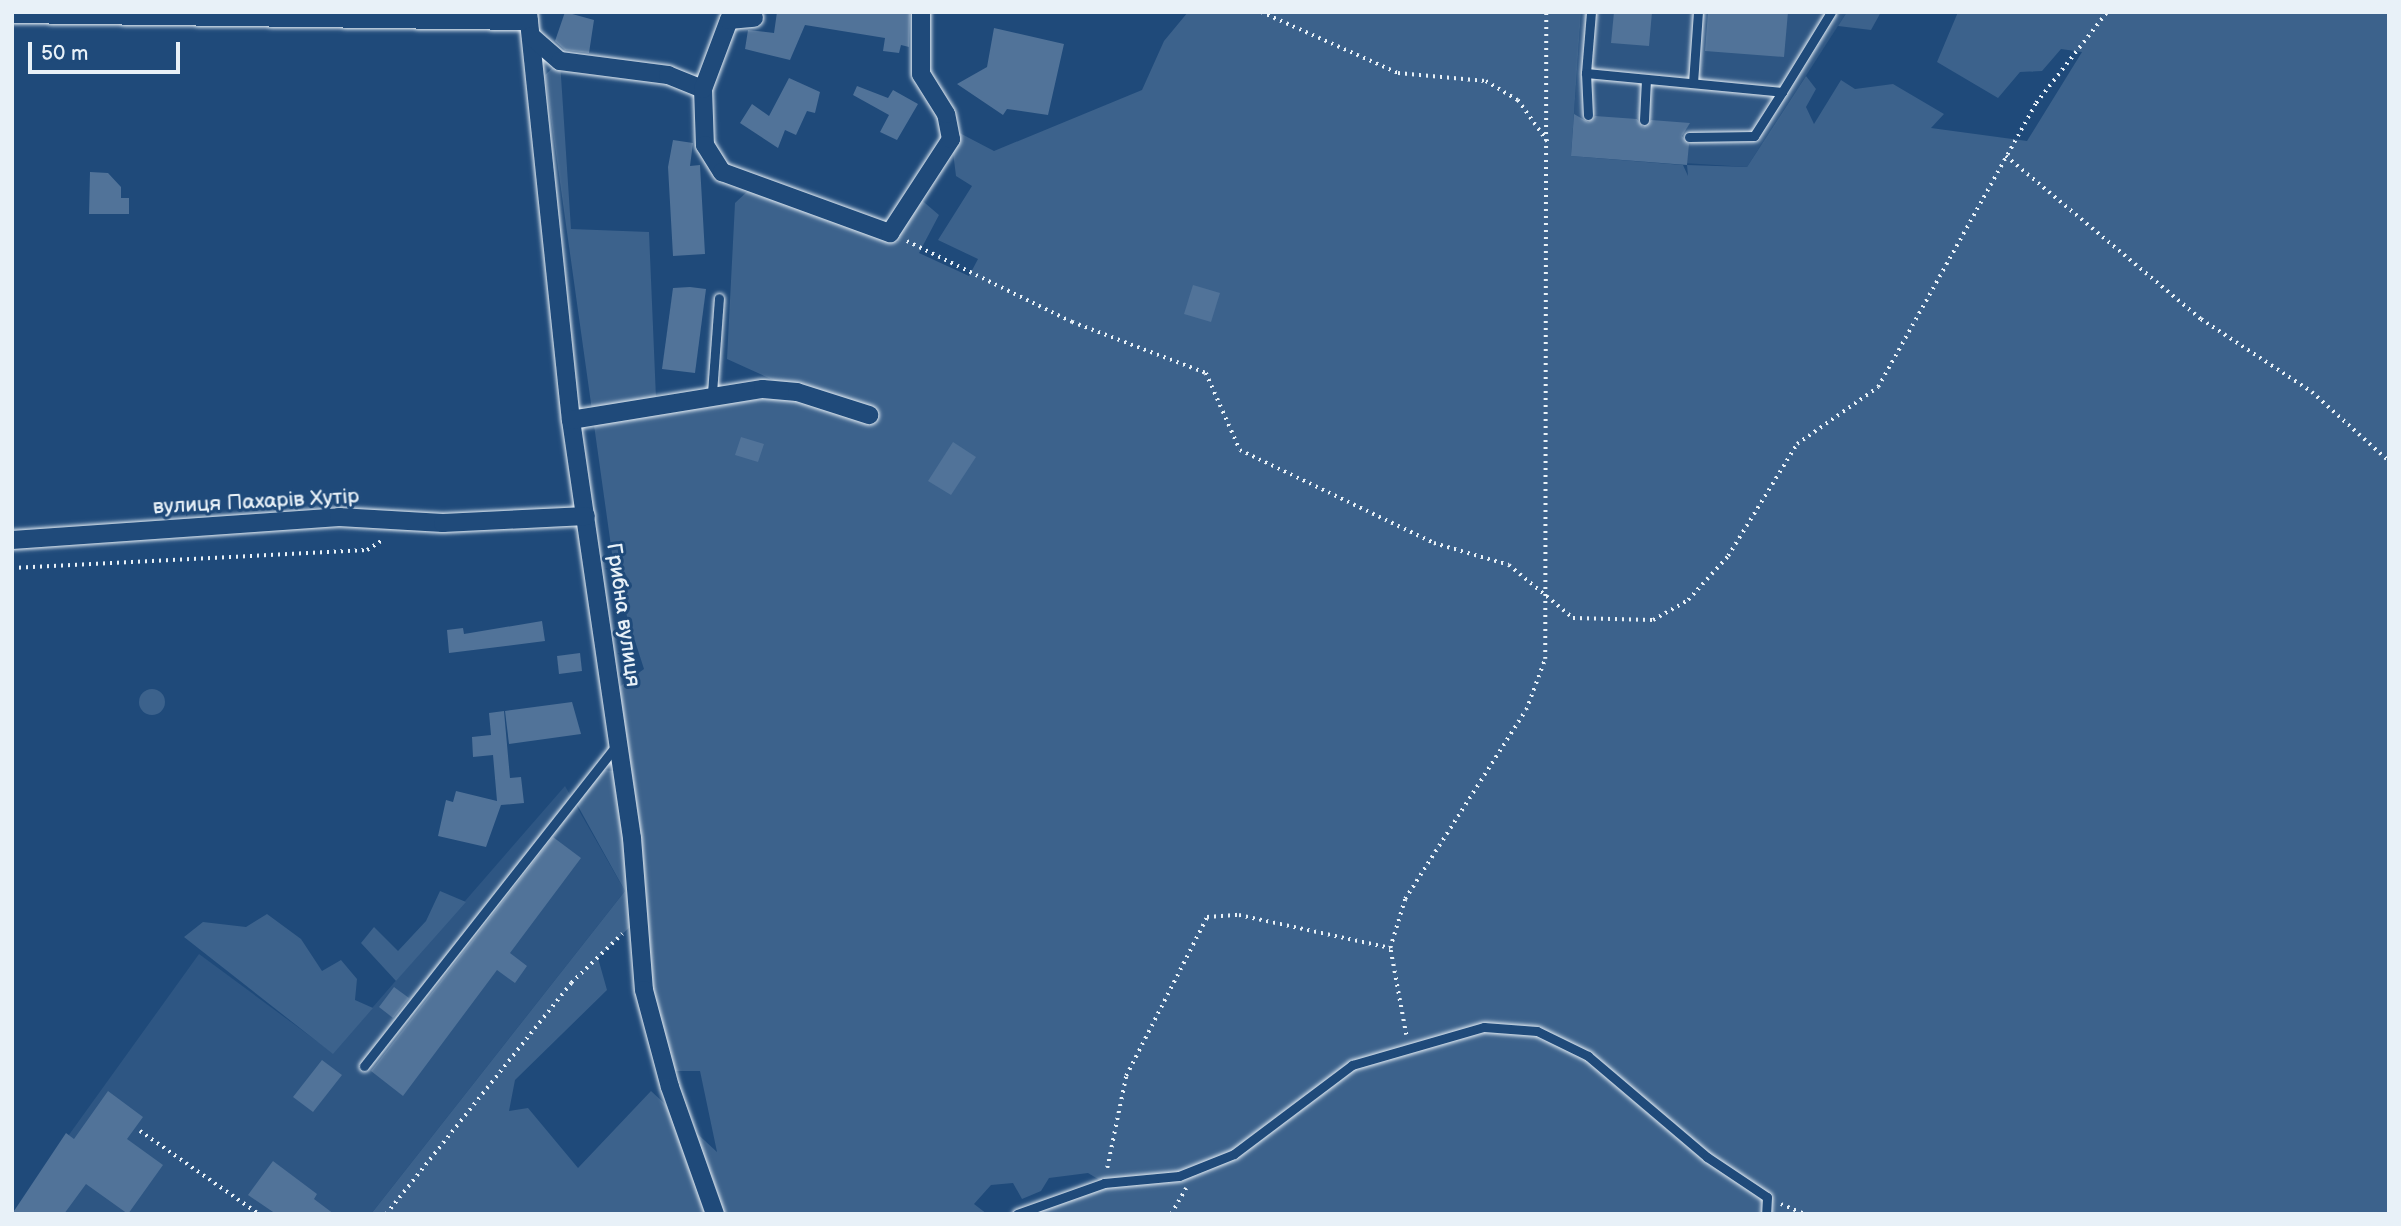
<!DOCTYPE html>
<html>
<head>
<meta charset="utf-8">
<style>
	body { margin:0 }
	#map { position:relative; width:2401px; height:1226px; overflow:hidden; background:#1f4a7a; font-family:"Balsamiq Sans",sans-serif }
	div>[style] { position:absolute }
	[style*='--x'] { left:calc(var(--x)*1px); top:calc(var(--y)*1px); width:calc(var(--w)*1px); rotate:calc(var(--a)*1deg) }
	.built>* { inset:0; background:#2e5683 }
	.green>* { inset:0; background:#3c628c }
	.round { border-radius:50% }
	.building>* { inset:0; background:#517399 }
	.path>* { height:3.5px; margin-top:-1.75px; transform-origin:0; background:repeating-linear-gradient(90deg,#e8f1f8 0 2px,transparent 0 7px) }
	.roads { filter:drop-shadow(0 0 2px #e8f1f8) drop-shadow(0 0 2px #e8f1f8) }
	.service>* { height:9px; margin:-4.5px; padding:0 4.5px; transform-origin:4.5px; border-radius:4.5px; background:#1f4a7a }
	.minor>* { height:18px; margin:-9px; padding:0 9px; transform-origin:9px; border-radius:9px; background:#1f4a7a }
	span { translate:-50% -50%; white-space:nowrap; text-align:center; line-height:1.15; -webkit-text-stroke:6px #1f4a7a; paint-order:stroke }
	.street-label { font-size:21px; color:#e8f1f8 }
	.frame { position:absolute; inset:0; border:14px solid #e8f1f8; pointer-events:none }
	.scale { position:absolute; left:28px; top:42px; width:152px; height:32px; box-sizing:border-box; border:4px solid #e8f1f8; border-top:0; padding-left:9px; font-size:21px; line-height:24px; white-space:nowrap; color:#e8f1f8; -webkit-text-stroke:5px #1f4a7a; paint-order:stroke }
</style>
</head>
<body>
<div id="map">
	<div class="built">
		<div style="clip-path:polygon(1581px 12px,1847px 12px,1747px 167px,1571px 156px)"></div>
		<div style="clip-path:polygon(565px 786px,625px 891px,371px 1214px,12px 1214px,199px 954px,333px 1053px)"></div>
	</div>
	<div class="green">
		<div style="clip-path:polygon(evenodd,1188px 12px,1581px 12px,1571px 156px,1683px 165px,1688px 176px,1687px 165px,1747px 167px,1806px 76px,1816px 89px,1806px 107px,1814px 124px,1841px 80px,1855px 89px,1893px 84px,1944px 114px,1931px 128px,2027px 141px,2082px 52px,2061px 49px,2042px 71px,2020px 72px,1998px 98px,1937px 62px,1958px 12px,2389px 12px,2389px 1214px,1017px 1214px,1103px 1182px,1088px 1173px,1049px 1178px,1041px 1191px,1022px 1199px,1013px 1183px,991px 1185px,974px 1204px,987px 1214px,371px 1214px,625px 891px,574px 799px,597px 769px,621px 772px,611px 693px,644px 669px,616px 582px,545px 75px,560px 61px,571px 229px,649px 232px,656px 398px,722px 404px,804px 394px,727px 359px,735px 203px,752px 187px,898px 242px,890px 233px,918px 197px,939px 215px,919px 253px,969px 276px,978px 259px,938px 240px,972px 186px,956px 176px,950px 128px,994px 151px,1142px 90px,1164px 41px,1188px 12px,638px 919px,665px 1071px,700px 1071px,717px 1152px,651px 1091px,578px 1168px,528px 1108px,509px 1111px,515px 1080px,607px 990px,598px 958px,638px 919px)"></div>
		<div style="clip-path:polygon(1847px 12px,1881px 12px,1871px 30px,1838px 26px)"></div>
		<div class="round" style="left:139px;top:689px;width:26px;height:26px"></div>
		<div style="clip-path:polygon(440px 891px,466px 902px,396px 981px,361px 943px,374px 927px,398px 951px,426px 921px)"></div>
		<div style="clip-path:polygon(267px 914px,301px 939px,322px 971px,341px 960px,357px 979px,355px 1000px,373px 1008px,333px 1054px,184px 937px,203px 922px,246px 927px)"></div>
	</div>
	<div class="building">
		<div style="clip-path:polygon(565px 12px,594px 20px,589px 53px,565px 50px,555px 41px)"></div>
		<div style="clip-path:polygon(777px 12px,910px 12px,909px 47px,901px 45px,899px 53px,883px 51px,885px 38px,805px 25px,790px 60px,745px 49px,748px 30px,774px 33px)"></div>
		<div style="clip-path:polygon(1614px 12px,1652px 12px,1649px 46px,1611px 43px)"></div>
		<div style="clip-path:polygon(1708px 12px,1788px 12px,1784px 57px,1705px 51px)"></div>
		<div style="clip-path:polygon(994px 28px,1064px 44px,1048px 115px,1007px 109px,1003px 115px,957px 84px,987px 67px)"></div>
		<div style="clip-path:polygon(789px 78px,820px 92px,815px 113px,807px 111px,796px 135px,785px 130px,778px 148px,740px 123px,752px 104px,769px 116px)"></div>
		<div style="clip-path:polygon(857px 86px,888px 98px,893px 90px,918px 104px,897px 140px,880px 132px,889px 115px,853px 95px)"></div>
		<div style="clip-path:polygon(1574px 114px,1588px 122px,1595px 116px,1637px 119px,1643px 127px,1651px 120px,1690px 123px,1682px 136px,1689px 144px,1687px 165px,1571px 156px)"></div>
		<div style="clip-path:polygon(673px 140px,693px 143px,690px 166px,700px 165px,705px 254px,673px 256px,668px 167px)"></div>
		<div style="clip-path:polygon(90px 172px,108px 173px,121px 187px,121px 198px,129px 198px,129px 214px,89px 214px)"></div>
		<div style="clip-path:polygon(1193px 285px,1220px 293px,1211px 322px,1184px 314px)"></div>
		<div style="clip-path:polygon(690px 287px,706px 289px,695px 373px,662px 369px,673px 288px)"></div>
		<div style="clip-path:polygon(741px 437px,764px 444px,758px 462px,735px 455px)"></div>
		<div style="clip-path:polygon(953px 442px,976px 457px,951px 495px,928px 481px)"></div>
		<div style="clip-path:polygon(542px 621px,545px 641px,449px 653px,447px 630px,463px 628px,464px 634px)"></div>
		<div style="clip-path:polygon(580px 653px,582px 671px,559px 674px,557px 656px)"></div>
		<div style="clip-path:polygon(572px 702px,581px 734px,509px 744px,505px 711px)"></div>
		<div style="clip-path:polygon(504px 711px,510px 778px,521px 777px,524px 803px,501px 805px,486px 847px,438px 836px,446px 800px,453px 802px,456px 791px,497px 801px,493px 755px,473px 757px,472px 737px,491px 735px,489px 713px)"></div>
		<div style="clip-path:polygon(553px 837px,581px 858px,510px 953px,527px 966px,515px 983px,497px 970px,403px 1096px,371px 1071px)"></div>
		<div style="clip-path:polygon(394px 987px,409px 998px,393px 1018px,379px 1007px)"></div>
		<div style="clip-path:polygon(322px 1060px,342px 1075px,313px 1112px,293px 1097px)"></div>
		<div style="clip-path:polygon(108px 1091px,143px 1117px,127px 1139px,163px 1165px,128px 1214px,86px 1184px,64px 1214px,12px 1214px,66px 1133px,74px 1139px)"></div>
		<div style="clip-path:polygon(273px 1161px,317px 1194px,314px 1199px,334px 1214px,276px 1214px,248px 1195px)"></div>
	</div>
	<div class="path">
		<div style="--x:1261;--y:12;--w:150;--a:24"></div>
		<div style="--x:1398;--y:73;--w:88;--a:5.2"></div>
		<div style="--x:1486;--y:81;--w:37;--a:31"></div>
		<div style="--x:1518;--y:100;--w:52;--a:54.5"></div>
		<div style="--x:2006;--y:156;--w:254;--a:39.9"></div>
		<div style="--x:2201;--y:319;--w:133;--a:33.3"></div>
		<div style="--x:2312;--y:392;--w:103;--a:41.9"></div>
		<div style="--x:907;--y:241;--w:184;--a:26.1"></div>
		<div style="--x:1072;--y:322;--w:143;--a:20.8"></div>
		<div style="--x:1206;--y:373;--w:84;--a:66.2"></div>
		<div style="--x:1240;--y:450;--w:215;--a:25.6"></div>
		<div style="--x:1434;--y:543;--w:78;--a:16.3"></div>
		<div style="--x:1509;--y:565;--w:83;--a:39.6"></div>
		<div style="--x:1573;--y:618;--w:80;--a:1.4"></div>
		<div style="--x:1653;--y:620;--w:40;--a:-29.7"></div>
		<div style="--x:1688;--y:600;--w:59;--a:-47.7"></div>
		<div style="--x:1728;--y:556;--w:132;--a:-58.4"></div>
		<div style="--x:1797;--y:444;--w:99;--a:-35.1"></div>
		<div style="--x:1878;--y:387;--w:325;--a:-60.9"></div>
		<div style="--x:2036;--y:103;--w:115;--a:-52"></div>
		<div style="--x:12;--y:568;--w:355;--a:-2.9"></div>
		<div style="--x:367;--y:550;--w:20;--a:-33"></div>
		<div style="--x:1406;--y:1035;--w:88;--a:-100.4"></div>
		<div style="--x:1390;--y:948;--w:51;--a:-73"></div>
		<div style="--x:1405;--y:899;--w:224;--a:-57.4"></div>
		<div style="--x:1526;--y:710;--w:54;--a:-69.6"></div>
		<div style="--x:1545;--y:659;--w:647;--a:-89.91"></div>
		<div style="--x:140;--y:1131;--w:145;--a:34.9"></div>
		<div style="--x:1107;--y:1168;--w:94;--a:-78.3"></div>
		<div style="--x:1126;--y:1076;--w:178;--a:-63"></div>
		<div style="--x:1207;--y:917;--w:32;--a:-4"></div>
		<div style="--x:1239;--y:915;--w:155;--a:12.3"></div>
		<div style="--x:1781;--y:1204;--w:26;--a:23"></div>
		<div style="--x:386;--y:1214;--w:296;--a:-51.3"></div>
		<div style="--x:571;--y:983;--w:71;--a:-43.9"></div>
		<div style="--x:1171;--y:1214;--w:30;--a:-60"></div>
	</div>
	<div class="roads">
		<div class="service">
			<div style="--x:1591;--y:12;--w:61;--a:94.7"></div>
			<div style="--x:1586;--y:73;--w:197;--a:5.5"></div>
			<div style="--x:1782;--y:92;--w:94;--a:-58.5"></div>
			<div style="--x:1586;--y:73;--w:42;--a:87.3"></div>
			<div style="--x:1693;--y:83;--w:71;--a:-86"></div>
			<div style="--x:1644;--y:120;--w:41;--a:-87.2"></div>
			<div style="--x:1689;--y:137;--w:65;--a:-0.9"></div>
			<div style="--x:1754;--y:136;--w:52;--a:-57.5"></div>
			<div style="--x:712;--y:393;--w:95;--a:-85.8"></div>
			<div style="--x:364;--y:1066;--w:407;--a:-51.8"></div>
			<div style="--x:1017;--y:1214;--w:92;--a:-19.6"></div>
			<div style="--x:1104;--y:1183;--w:75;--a:-5.3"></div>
			<div style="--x:1179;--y:1176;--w:59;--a:-21.8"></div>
			<div style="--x:1234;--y:1154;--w:148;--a:-37"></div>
			<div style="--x:1352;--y:1065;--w:137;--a:-16.1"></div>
			<div style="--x:1484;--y:1027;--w:53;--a:4.3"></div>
			<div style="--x:1537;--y:1031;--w:57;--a:26.1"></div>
			<div style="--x:1588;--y:1056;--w:156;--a:40.3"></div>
			<div style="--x:1707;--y:1157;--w:72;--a:33.7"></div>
			<div style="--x:1767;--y:1197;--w:17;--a:93"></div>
		</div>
		<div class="minor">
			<div style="--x:528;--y:12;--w:410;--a:84"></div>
			<div style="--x:571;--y:420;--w:422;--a:81.7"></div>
			<div style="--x:632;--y:838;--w:152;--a:85.5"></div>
			<div style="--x:644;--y:990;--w:100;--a:75"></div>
			<div style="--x:670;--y:1087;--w:135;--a:70.5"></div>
			<div style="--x:12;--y:14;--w:517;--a:0.78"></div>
			<div style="--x:531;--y:36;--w:38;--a:41"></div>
			<div style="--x:560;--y:61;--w:109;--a:7.4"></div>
			<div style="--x:668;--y:75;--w:38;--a:22"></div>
			<div style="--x:703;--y:89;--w:56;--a:88"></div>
			<div style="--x:705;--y:145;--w:32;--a:58"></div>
			<div style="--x:722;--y:172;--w:179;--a:20"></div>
			<div style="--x:890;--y:233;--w:112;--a:-57"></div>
			<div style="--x:951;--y:139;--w:25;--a:-101"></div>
			<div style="--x:946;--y:114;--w:47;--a:-122"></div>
			<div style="--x:921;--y:74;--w:62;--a:-90"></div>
			<div style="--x:703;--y:89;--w:74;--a:-69.4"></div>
			<div style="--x:729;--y:20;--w:25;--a:-5"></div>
			<div style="--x:571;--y:420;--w:194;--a:-9.2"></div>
			<div style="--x:763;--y:389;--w:34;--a:5"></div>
			<div style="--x:797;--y:392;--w:76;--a:17.7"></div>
			<div style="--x:12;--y:540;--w:328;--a:-4"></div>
			<div style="--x:339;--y:517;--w:104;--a:3.3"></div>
			<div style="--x:443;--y:523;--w:143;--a:-2.8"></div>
		</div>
	</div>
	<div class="street-label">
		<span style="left:256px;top:502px;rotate:-3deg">вулиця Пахарів Хутір</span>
		<span style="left:623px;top:615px;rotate:82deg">Грибна вулиця</span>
	</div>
	<div class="frame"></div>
	<div class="scale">50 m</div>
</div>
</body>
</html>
